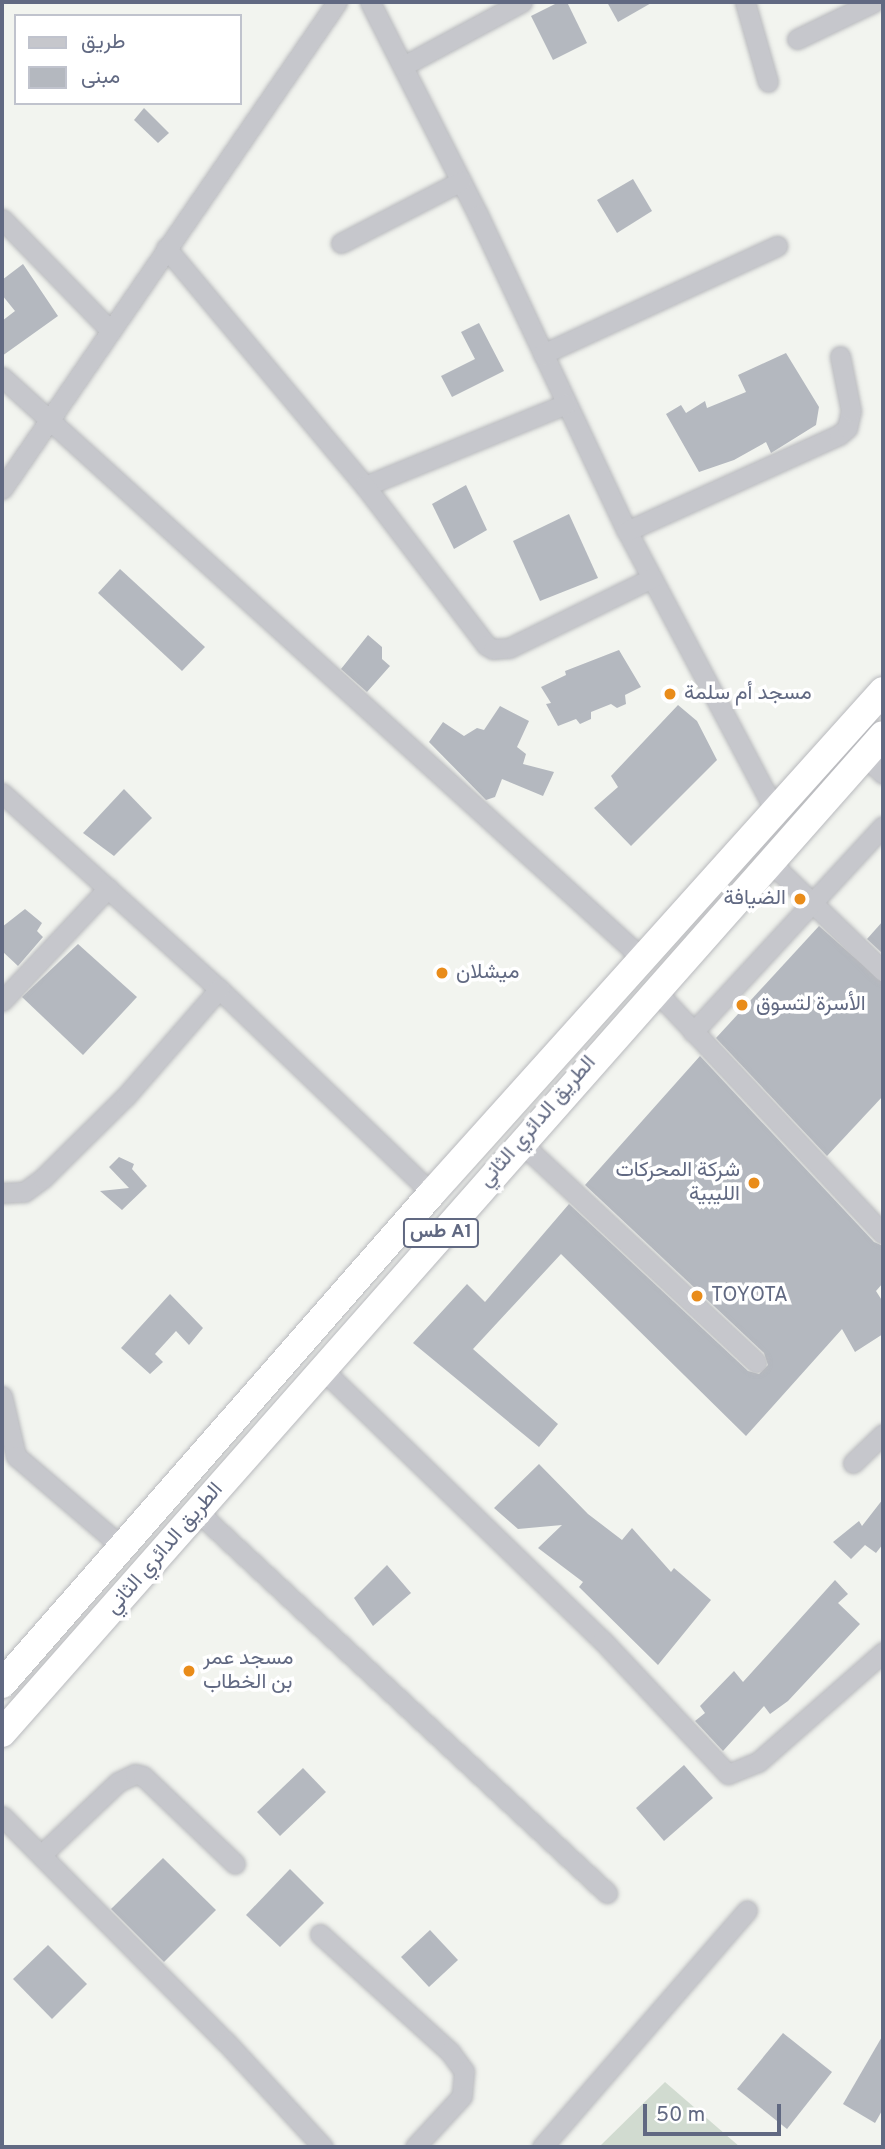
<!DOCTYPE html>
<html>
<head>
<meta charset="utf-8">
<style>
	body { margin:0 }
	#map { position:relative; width:885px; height:2149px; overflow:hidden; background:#f2f4ef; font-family:Overpass,Vazirmatn,sans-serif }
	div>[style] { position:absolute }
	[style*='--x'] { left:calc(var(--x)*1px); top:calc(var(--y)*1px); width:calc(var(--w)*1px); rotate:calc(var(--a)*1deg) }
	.green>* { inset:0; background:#d1dbd0 }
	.building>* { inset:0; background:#b4b8bf }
	.roads { filter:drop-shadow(0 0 2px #b8b9bd) drop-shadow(0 0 2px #b8b9bd) }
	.minor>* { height:19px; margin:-9.5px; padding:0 9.5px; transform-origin:9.5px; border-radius:9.5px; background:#c6c7cc }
	.highway>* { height:28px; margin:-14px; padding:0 14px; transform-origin:14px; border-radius:14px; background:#fff }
	.dots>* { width:19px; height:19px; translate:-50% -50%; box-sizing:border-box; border:4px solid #fff; border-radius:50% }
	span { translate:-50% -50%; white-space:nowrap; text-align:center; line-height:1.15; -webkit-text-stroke:7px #fff; paint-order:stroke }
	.shield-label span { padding:2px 5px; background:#fff; border:2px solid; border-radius:5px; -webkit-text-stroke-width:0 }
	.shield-label { font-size:19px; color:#616982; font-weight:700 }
	.poi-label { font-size:21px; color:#616982 }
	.left { translate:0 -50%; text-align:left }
	.right { translate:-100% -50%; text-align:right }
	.street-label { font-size:21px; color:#616982 }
	.frame { position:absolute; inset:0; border:4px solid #616982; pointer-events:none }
	.legend { position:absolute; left:14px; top:14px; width:228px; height:91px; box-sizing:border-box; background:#fff; border:2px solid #c0c3cd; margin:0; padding:9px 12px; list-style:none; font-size:21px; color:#616982 }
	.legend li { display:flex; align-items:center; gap:14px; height:35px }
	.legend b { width:35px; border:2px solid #c0c3cd }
	.scale { position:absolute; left:643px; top:2104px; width:138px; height:32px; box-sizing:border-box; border:4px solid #616982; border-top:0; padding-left:9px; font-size:21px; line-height:24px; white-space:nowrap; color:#616982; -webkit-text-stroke:5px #fff; paint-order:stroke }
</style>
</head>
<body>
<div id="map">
	<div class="green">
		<div style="clip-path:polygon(665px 2082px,740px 2147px,599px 2147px)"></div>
	</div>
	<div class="building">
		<div style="clip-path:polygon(559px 2px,567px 2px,587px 43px,553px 60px,531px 16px)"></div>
		<div style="clip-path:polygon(607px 2px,653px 2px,618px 22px)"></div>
		<div style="clip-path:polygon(144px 108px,169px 133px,158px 143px,134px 120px)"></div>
		<div style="clip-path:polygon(633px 179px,652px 211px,617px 233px,597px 200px)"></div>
		<div style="clip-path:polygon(23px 264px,58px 316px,2px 356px,2px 321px,15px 311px,2px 295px,2px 280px)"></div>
		<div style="clip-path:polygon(479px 323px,504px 371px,452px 397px,441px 376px,475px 359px,461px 332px)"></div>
		<div style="clip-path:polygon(786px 353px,819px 407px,816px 425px,771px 453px,766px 442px,734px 460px,699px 472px,666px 414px,681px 405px,686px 413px,705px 401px,707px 408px,746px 392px,738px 375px)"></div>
		<div style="clip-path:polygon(466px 485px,487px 530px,454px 549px,432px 504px)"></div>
		<div style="clip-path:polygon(569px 514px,598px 578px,540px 601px,513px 541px)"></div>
		<div style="clip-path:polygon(120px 569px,205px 647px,182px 671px,98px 593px)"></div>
		<div style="clip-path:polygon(368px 635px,382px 647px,382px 659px,390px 666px,367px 692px,341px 669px)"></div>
		<div style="clip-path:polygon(619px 650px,641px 687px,625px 695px,626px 704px,617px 708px,611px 704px,591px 712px,591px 719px,580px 724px,576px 719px,558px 726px,546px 704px,551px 703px,541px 687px,566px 675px,565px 671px)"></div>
		<div style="clip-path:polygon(678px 705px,697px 721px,717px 760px,631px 846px,594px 808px,618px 787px,611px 776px)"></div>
		<div style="clip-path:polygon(500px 706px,529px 721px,517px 747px,526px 754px,523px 764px,554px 772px,543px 796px,502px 779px,495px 797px,486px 800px,429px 742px,443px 722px,464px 736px,477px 728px,484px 730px)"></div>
		<div style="clip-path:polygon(124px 789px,152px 818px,114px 856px,83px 833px)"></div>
		<div style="clip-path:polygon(25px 909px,42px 923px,37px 931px,43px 937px,18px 966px,2px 951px,2px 927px)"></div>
		<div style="clip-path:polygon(883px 921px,883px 954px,867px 939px)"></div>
		<div style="clip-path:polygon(819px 926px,883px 983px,883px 1096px,827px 1156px,716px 1038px)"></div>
		<div style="clip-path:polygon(78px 944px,137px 997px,83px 1055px,22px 997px)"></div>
		<div style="clip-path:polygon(700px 1056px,874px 1242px,883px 1246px,883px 1283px,876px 1291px,883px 1302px,883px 1334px,855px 1352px,842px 1329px,746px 1436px,561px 1254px,473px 1349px,558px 1424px,539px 1447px,413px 1343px,467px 1284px,485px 1302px,569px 1204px,748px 1371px,759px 1374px,768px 1365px,764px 1353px,585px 1185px)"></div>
		<div style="clip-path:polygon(119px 1157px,134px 1164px,132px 1169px,147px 1186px,122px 1210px,100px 1191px,129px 1188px,109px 1167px)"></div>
		<div style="clip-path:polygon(170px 1294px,203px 1328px,189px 1345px,176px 1331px,155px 1354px,163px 1362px,150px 1374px,121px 1348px)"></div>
		<div style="clip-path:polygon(539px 1464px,588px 1514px,622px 1540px,632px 1528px,671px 1572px,674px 1568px,711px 1600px,658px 1665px,579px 1587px,583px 1582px,538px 1548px,562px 1525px,518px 1529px,494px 1508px)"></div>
		<div style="clip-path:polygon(883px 1499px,883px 1544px,876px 1553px,865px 1545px,851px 1559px,833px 1542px,859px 1521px,862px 1526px)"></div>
		<div style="clip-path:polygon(387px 1565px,411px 1593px,373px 1626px,354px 1598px)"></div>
		<div style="clip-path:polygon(835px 1580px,848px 1594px,838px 1603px,860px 1624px,788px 1701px,770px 1714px,764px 1706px,723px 1751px,695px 1721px,705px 1713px,700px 1706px,734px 1671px,743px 1682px)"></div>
		<div style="clip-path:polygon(684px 1765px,713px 1798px,664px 1841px,636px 1808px)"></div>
		<div style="clip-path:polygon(303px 1768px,326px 1792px,280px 1836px,257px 1812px)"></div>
		<div style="clip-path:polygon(163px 1858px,216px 1910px,164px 1962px,111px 1909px)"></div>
		<div style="clip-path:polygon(290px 1869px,324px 1903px,280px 1947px,246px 1915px)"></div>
		<div style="clip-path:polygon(430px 1930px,458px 1960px,429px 1987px,401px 1957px)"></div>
		<div style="clip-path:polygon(48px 1945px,87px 1984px,52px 2019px,13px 1979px)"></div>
		<div style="clip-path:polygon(783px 2033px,832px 2072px,787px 2129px,737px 2089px)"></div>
		<div style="clip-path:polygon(883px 2035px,883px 2109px,875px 2123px,843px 2104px)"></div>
	</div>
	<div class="roads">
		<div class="minor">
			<div style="--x:370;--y:2;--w:239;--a:63.1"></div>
			<div style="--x:478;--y:215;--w:349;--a:64.8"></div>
			<div style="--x:627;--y:531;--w:317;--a:62.1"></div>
			<div style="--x:745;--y:2;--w:83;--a:74"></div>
			<div style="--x:797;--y:39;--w:85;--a:-25.7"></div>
			<div style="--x:403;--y:66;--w:135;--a:-28.3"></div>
			<div style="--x:2;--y:219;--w:155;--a:45.8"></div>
			<div style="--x:341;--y:243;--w:135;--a:-27.3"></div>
			<div style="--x:166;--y:248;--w:310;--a:50.1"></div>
			<div style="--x:365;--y:486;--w:217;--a:-22.2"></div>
			<div style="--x:543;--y:354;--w:258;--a:-24.8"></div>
			<div style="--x:2;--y:377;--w:864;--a:42.23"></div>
			<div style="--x:365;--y:486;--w:200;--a:52.7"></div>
			<div style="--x:486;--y:645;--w:8;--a:30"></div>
			<div style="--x:493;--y:649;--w:16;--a:-4"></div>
			<div style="--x:509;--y:648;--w:159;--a:-26.1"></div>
			<div style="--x:2;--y:489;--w:591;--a:-55.48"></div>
			<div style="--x:627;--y:531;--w:233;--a:-24.4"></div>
			<div style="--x:839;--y:435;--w:11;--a:-41"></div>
			<div style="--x:847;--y:428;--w:17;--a:-77"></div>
			<div style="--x:851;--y:411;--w:56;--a:-101.3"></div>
			<div style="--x:865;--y:756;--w:25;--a:45"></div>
			<div style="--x:2;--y:793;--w:292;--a:42.1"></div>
			<div style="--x:219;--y:989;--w:295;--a:43.8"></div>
			<div style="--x:770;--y:862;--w:157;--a:44"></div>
			<div style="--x:654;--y:989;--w:335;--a:46.9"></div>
			<div style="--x:2;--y:1001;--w:155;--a:-46.8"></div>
			<div style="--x:693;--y:1032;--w:280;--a:-47.3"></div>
			<div style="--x:520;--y:1142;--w:323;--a:43"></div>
			<div style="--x:2;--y:1193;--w:22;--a:-3"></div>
			<div style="--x:24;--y:1192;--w:24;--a:-36"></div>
			<div style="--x:43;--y:1178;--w:117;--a:-44.7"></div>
			<div style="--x:126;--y:1096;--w:142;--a:-49"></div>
			<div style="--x:322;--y:1369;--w:390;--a:44.1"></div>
			<div style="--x:602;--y:1640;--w:184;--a:46.8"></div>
			<div style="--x:728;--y:1774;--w:32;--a:-22"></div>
			<div style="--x:758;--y:1762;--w:167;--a:-41.3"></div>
			<div style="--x:2;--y:1396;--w:62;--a:76.9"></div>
			<div style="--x:16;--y:1456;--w:138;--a:40.6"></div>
			<div style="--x:853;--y:1463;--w:42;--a:-44"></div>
			<div style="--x:198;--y:1512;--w:559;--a:42.97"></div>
			<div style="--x:2;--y:1816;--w:318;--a:45.3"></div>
			<div style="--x:226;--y:2042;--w:143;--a:47.3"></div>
			<div style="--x:41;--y:1855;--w:106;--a:-43.5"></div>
			<div style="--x:118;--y:1782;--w:19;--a:-25"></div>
			<div style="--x:135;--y:1774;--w:8;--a:14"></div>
			<div style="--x:143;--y:1776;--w:127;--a:43.7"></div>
			<div style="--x:320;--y:1934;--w:176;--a:42.2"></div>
			<div style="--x:450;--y:2052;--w:24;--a:54"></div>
			<div style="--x:464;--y:2071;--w:25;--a:95"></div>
			<div style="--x:462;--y:2096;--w:69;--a:132.7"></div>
			<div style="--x:542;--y:2147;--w:313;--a:-49.1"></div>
		</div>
		<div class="highway">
			<div style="--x:2;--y:1684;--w:653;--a:-48.79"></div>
			<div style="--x:432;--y:1193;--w:675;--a:-48.06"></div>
			<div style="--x:2;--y:1733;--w:1331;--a:-48.56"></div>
		</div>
	</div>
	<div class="dots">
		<div style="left:670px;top:694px;background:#e98c1a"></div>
		<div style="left:800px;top:899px;background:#e98c1a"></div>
		<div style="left:442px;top:973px;background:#e98c1a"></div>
		<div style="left:742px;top:1005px;background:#e98c1a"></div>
		<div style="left:754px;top:1183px;background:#e98c1a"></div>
		<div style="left:697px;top:1296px;background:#e98c1a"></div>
		<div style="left:189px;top:1671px;background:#e98c1a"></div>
	</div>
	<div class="shield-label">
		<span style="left:441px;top:1233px">طس A1</span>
	</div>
	<div class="poi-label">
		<span class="left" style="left:684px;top:694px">مسجد أم سلمة</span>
		<span class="right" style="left:786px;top:899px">الضيافة</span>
		<span class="left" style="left:456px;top:973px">ميشلان</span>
		<span class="left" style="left:756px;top:1005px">الأسرة لتسوق</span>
		<span class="right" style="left:740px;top:1183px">شركة المحركات<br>الليبية</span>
		<span class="left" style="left:711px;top:1296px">TOYOTA</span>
		<span class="left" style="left:203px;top:1671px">مسجد عمر<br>بن الخطاب</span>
	</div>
	<div class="street-label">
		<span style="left:538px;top:1122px;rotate:-49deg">الطريق الدائري الثاني</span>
		<span style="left:165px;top:1549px;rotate:-49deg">الطريق الدائري الثاني</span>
	</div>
	<div class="frame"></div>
	<ul class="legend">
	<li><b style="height:9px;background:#c6c7cc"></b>طريق</li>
	<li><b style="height:19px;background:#b4b8bf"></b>مبنى</li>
	</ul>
	<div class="scale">50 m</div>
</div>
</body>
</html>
